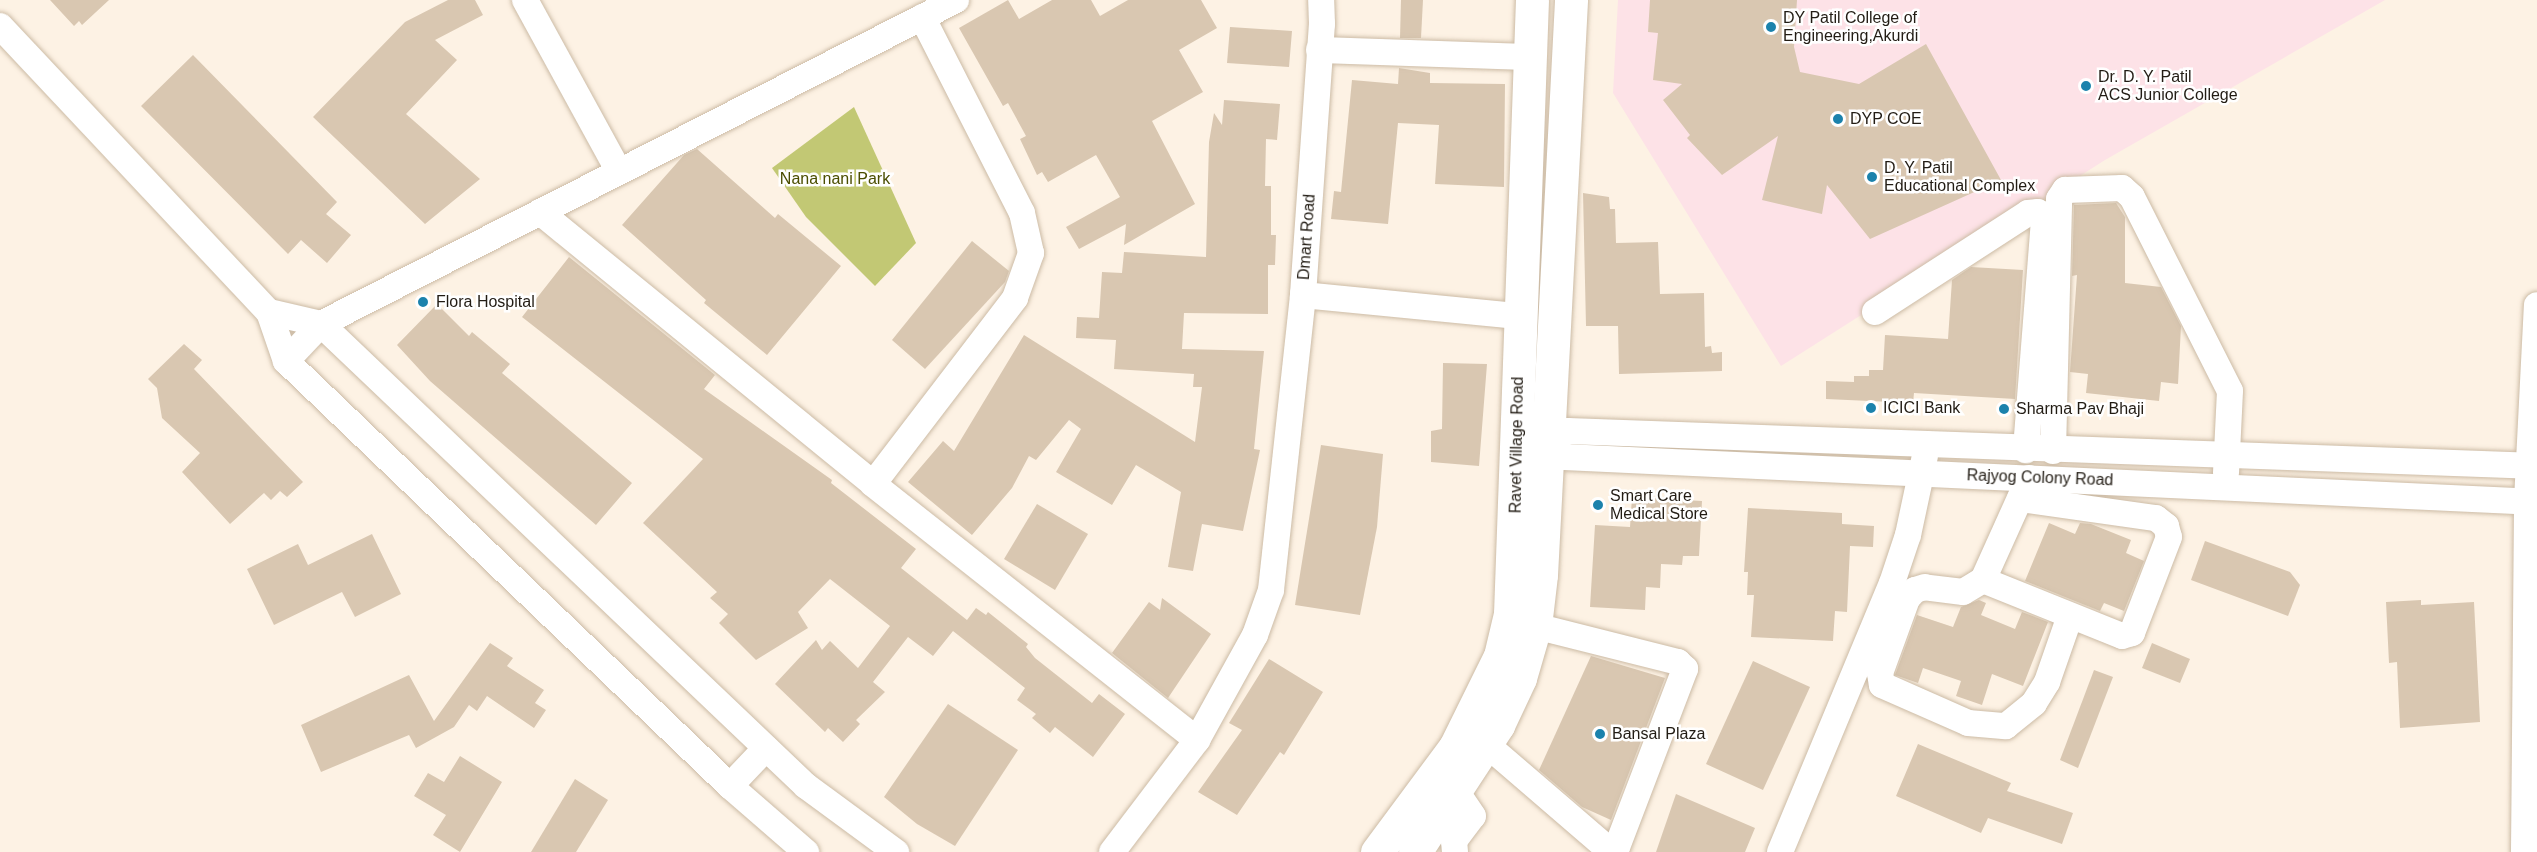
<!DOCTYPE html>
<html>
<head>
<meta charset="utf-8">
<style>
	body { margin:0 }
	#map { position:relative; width:2537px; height:852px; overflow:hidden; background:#fdf2e4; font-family:Arial,sans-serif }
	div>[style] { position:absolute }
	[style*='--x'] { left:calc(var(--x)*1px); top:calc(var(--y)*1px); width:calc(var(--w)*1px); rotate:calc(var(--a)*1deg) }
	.education>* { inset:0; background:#fde2e7 }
	.green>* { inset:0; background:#c2c874 }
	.building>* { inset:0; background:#d9c7b1 }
	.roads { filter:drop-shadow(0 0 2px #ccbba5) drop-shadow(0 0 2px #ccbba5) }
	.street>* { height:26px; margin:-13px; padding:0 13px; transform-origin:13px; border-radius:13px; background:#fff }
	.primary>* { height:33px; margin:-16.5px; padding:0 16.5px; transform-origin:16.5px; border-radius:16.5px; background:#fff }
	.dots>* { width:16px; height:16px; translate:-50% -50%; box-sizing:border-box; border:3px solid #fff; border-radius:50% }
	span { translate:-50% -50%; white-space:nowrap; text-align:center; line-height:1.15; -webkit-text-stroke:5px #fff; paint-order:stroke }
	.poi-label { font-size:16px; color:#221c14 }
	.left { translate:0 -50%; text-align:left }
	.park-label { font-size:16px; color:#4a4d00 }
	.street-label { font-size:16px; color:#221c14 }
</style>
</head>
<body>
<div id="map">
	<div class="education">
		<div style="clip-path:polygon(1618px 0,2385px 0,2105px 160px,1781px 366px,1613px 93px)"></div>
	</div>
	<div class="green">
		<div style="clip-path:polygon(854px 107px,916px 243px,875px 286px,806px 217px,772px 168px)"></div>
	</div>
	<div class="building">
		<div style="clip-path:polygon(50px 0,109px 0,82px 25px,79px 21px,74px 26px)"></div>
		<div style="clip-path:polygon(448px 0,475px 0,483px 15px,435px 40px,457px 60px,406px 114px,480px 179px,425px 224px,313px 117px,405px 22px)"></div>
		<div style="clip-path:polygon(1008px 0,1019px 19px,1052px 0,1091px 0,1100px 16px,1128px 0,1201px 0,1217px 28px,1179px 50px,1203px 92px,1152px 121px,1195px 204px,1124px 245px,1126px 224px,1079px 249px,1066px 227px,1120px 197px,1096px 155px,1048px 182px,1042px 172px,1037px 175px,1020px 139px,1026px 136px,1008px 103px,1003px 106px,959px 28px)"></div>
		<div style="clip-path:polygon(1401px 0,1423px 0,1421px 38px,1400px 38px)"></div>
		<div style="clip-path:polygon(1650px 0,1797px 0,1794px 47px,1800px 72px,1859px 84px,1926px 44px,2001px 180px,1870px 239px,1827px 185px,1822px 214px,1762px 200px,1778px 136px,1722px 175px,1687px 138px,1690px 135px,1663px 100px,1682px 84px,1653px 80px,1658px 33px,1648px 32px)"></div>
		<div style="clip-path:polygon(1230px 27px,1292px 31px,1289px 67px,1227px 63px)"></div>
		<div style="clip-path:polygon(193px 55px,337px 202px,326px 214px,351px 235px,327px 263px,301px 240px,288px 254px,141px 106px)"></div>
		<div style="clip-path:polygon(1399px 68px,1430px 73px,1430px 83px,1505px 84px,1504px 187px,1435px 184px,1439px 125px,1398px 123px,1388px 224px,1331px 219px,1334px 191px,1341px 192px,1352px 80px,1398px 84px)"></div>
		<div style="clip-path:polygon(1224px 100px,1280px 104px,1277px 140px,1266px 139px,1265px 186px,1271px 186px,1271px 235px,1276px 235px,1275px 265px,1268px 265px,1268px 314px,1184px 313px,1182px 349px,1264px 351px,1254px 449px,1260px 450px,1243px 531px,1202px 524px,1193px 571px,1168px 567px,1181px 492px,1136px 465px,1112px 505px,1056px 472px,1081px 429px,1069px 420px,1036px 460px,1029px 456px,1012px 488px,972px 535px,908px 482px,943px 441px,954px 451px,1024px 335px,1195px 442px,1202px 387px,1193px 387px,1194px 374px,1114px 369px,1116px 340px,1076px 338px,1077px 317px,1099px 318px,1102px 272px,1122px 273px,1124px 252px,1206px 257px,1209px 142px,1214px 113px,1222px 125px)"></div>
		<div style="clip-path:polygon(697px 149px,775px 218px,778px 214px,841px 266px,767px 355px,704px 303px,706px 300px,622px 225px,684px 155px)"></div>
		<div style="clip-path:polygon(1583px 193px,1609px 197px,1610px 209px,1615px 209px,1616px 243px,1658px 242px,1660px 294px,1704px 293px,1705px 347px,1711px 346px,1712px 353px,1722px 352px,1722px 371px,1619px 374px,1618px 326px,1586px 326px)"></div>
		<div style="clip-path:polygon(2116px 203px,2125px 217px,2125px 283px,2161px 287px,2181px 326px,2178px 384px,2161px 382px,2159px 401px,2086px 393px,2088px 374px,2070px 372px,2077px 275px,2072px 276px,2074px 205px)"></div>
		<div style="clip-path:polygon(972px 241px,1009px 271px,1005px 282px,925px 369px,892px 340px)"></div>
		<div style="clip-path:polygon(569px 257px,715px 375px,704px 389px,832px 480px,831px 483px,916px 549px,901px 568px,967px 620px,976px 608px,986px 615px,988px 612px,1028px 644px,1026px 647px,1035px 658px,1092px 703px,1099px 694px,1125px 714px,1093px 757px,1055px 727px,1050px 733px,1032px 718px,1036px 714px,1017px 700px,1025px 688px,953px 631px,933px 656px,908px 637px,873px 682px,885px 692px,856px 720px,860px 724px,843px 742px,828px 728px,825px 732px,775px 684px,816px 640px,822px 650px,830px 641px,858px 668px,890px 626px,830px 579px,798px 612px,808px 628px,756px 660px,719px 623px,728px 614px,710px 598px,717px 592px,643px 523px,703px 459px,522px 317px)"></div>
		<div style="clip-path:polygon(1971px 267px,2023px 270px,2015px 399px,1914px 393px,1913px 403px,1826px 399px,1826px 381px,1854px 382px,1854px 376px,1869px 376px,1869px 370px,1883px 370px,1885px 335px,1948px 339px,1952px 280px)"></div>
		<div style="clip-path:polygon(437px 304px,469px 336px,472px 332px,510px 364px,502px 373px,632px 483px,596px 525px,430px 381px,397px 345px)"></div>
		<div style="clip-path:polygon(184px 344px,202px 360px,194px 369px,303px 482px,287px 497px,280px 491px,271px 500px,264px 493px,230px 524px,182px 472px,200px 453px,162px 418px,157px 388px,148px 379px)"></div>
		<div style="clip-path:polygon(1443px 363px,1487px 364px,1479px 466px,1431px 462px,1431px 431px,1442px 429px)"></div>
		<div style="clip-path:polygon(1321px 445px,1383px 454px,1377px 527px,1360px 615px,1295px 605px)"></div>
		<div style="clip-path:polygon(1632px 497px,1702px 501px,1699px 556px,1683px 556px,1682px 565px,1661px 564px,1660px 588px,1646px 587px,1645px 610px,1590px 607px,1595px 525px,1630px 527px)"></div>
		<div style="clip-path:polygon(1037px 504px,1088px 534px,1055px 590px,1004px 559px)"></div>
		<div style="clip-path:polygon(1748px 508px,1842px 513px,1842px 524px,1874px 526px,1873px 547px,1850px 546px,1847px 612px,1835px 611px,1833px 641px,1751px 637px,1754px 595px,1747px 595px,1748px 572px,1744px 572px)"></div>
		<div style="clip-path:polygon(2049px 523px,2075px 534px,2080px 523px,2091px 524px,2131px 540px,2126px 553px,2144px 561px,2124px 611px,2104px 603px,2100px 611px,2025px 581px)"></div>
		<div style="clip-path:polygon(372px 534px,401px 594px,355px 617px,342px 592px,274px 625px,247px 569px,298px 544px,308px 565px)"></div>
		<div style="clip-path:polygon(2205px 541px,2290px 572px,2300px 585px,2288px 616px,2191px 580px)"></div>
		<div style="clip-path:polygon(1162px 598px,1211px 634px,1168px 698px,1112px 653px,1149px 602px,1160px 610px)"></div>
		<div style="clip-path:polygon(1979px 600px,1986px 603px,1981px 615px,2015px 629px,2022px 612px,2048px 622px,2023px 686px,1992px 674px,1982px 705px,1956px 696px,1961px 681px,1923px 668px,1918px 683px,1895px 675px,1917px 615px,1953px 627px,1961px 607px)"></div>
		<div style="clip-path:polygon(2421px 600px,2421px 605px,2474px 602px,2480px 722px,2400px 728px,2397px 662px,2389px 663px,2386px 602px)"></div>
		<div style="clip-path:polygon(490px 643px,513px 658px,507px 666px,544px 690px,535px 703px,546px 710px,534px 728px,487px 696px,477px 711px,469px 705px,454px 727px,416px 748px,409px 735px,321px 772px,301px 725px,409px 675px,434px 721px)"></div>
		<div style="clip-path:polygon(2152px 643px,2190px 659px,2180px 683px,2142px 668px)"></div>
		<div style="clip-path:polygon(1591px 656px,1665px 678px,1611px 820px,1582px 807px,1539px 770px)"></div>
		<div style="clip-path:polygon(1269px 659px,1323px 692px,1284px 755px,1280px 752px,1237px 815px,1198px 792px,1242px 730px,1229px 723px)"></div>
		<div style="clip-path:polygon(1753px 661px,1810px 687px,1763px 790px,1706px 764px)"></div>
		<div style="clip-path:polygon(2094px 670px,2113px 677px,2078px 768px,2060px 760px)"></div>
		<div style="clip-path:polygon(948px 704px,1018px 750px,955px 846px,917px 824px,884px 797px)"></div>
		<div style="clip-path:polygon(1918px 744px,2011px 783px,2007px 791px,2073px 813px,2062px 844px,1988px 818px,1981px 833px,1896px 796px)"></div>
		<div style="clip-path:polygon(460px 756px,502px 782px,460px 852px,433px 835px,446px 815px,414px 796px,428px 773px,444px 782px)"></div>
		<div style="clip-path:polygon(575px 779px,608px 800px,576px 852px,531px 852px)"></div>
		<div style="clip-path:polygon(1676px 794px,1755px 828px,1745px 852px,1656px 852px)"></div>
	</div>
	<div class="roads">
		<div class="street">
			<div style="--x:525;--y:0;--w:194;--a:61.3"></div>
			<div style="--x:0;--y:26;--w:393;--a:46.8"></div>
			<div style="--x:269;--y:312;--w:52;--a:70.9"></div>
			<div style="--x:286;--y:361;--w:615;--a:43.75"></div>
			<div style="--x:730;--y:786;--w:101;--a:41"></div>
			<div style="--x:1319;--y:50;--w:210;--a:1.9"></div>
			<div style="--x:540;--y:212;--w:430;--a:39.2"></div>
			<div style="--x:873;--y:484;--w:413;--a:38.3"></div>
			<div style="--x:1303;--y:295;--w:216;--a:5.6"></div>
			<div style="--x:269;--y:312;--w:53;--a:13"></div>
			<div style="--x:321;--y:324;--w:670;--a:43.61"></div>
			<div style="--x:806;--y:786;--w:112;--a:36.3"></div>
			<div style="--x:1875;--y:312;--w:182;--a:-32.9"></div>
			<div style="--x:2028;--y:213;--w:10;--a:-6"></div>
			<div style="--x:2038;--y:212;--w:10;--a:53"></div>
			<div style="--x:2044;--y:220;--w:231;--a:94.5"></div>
			<div style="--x:286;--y:361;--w:51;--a:-46.6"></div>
			<div style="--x:321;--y:324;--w:713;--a:-27.03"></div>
			<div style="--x:1533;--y:443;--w:15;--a:0"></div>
			<div style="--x:1548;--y:443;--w:23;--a:-31"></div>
			<div style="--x:1568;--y:431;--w:970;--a:2.07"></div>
			<div style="--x:1548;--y:443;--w:21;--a:41"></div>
			<div style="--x:1564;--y:457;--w:974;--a:2.65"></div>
			<div style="--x:2053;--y:451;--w:252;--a:-88.6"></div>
			<div style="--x:2059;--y:199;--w:11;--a:-56"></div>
			<div style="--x:2065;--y:190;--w:57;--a:-2"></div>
			<div style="--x:2122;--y:188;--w:13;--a:42"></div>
			<div style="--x:2132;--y:197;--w:217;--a:63.2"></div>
			<div style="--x:2230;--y:391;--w:82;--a:92.8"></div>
			<div style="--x:873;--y:484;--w:234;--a:-52.6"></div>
			<div style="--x:1015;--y:298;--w:48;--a:-70.4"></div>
			<div style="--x:1031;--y:253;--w:41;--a:-102.7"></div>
			<div style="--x:1022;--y:213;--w:220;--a:-117"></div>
			<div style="--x:2020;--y:499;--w:137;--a:8"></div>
			<div style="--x:2156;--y:518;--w:13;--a:39"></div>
			<div style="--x:2166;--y:526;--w:11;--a:75"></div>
			<div style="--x:2169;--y:537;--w:103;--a:111.1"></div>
			<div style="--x:2132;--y:633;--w:10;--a:163"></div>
			<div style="--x:2122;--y:636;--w:150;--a:-158.1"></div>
			<div style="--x:1983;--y:580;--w:112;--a:-65.7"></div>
			<div style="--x:1983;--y:580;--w:23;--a:149"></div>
			<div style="--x:1963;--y:592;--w:38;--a:-173"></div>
			<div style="--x:1925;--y:587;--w:10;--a:163"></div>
			<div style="--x:1915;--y:590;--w:12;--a:132"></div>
			<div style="--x:1907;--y:599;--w:79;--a:110"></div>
			<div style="--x:1880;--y:673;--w:12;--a:81"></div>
			<div style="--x:1882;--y:685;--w:94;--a:23.8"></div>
			<div style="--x:1968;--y:723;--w:38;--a:5"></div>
			<div style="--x:2006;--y:726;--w:36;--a:-39"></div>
			<div style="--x:2034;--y:703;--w:25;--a:-58"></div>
			<div style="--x:2047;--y:682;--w:70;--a:-70.8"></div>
			<div style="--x:1486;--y:744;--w:160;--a:40.7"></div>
			<div style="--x:1607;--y:848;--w:10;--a:-6"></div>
			<div style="--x:1617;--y:847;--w:191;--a:-69.1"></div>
			<div style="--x:1685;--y:669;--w:10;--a:-135"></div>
			<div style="--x:1678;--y:662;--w:147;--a:-165.9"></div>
			<div style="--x:730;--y:786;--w:52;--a:-46.5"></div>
			<div style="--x:1112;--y:852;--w:141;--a:-52.8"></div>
			<div style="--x:1197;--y:740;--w:120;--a:-61.1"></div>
			<div style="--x:1255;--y:635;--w:48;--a:-70.4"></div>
			<div style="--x:1271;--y:590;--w:297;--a:-83.8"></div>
			<div style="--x:1303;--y:295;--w:272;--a:-86"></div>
			<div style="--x:1322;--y:24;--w:24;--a:-92"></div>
			<div style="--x:1455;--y:852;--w:11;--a:-95"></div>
			<div style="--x:1454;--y:841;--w:31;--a:-53"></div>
			<div style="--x:1473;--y:816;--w:29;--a:-124"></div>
			<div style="--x:1780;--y:852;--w:291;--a:-67.4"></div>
			<div style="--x:1892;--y:583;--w:51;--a:-71.6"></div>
			<div style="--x:1908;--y:535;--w:81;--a:-77.9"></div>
			<div style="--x:2524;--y:852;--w:351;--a:-89.5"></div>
			<div style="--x:2527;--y:501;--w:196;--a:-87.1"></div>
		</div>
		<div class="primary">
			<div style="--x:1377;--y:852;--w:131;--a:-53.4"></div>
			<div style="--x:1455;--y:747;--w:102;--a:-63.7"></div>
			<div style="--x:1500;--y:656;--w:43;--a:-76.6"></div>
			<div style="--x:1510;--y:614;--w:614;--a:-87.95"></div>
			<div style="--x:1415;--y:852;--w:152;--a:-56.8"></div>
			<div style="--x:1498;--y:725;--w:52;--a:-64.9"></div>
			<div style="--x:1520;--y:678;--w:54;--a:-73.9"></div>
			<div style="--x:1535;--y:626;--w:51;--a:-83.3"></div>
			<div style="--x:1541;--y:575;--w:576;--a:-87.01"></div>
		</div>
	</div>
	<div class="dots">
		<div style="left:1771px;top:27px;background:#1b82ac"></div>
		<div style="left:2086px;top:86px;background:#1b82ac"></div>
		<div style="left:1838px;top:119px;background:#1b82ac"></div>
		<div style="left:1872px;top:177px;background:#1b82ac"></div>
		<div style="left:423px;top:302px;background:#1b82ac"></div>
		<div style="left:1871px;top:408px;background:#1b82ac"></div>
		<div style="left:2004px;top:409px;background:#1b82ac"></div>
		<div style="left:1598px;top:505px;background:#1b82ac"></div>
		<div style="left:1600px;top:734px;background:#1b82ac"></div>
	</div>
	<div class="poi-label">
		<span class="left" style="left:1783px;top:27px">DY Patil College of<br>Engineering,Akurdi</span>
		<span class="left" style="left:2098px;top:86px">Dr. D. Y. Patil<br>ACS Junior College</span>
		<span class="left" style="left:1850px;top:119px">DYP COE</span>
		<span class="left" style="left:1884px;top:177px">D. Y. Patil<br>Educational Complex</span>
		<span class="left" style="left:436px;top:302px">Flora Hospital</span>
		<span class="left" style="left:1883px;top:408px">ICICI Bank</span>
		<span class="left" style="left:2016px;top:409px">Sharma Pav Bhaji</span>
		<span class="left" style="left:1610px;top:505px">Smart Care<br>Medical Store</span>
		<span class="left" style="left:1612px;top:734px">Bansal Plaza</span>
	</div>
	<div class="park-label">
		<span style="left:835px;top:179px">Nana nani Park</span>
	</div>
	<div class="street-label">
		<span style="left:1307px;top:237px;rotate:-86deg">Dmart Road</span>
		<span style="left:1517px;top:445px;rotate:-89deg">Ravet Village Road</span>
		<span style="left:2040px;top:478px;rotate:2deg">Rajyog Colony Road</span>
	</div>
</div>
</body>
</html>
